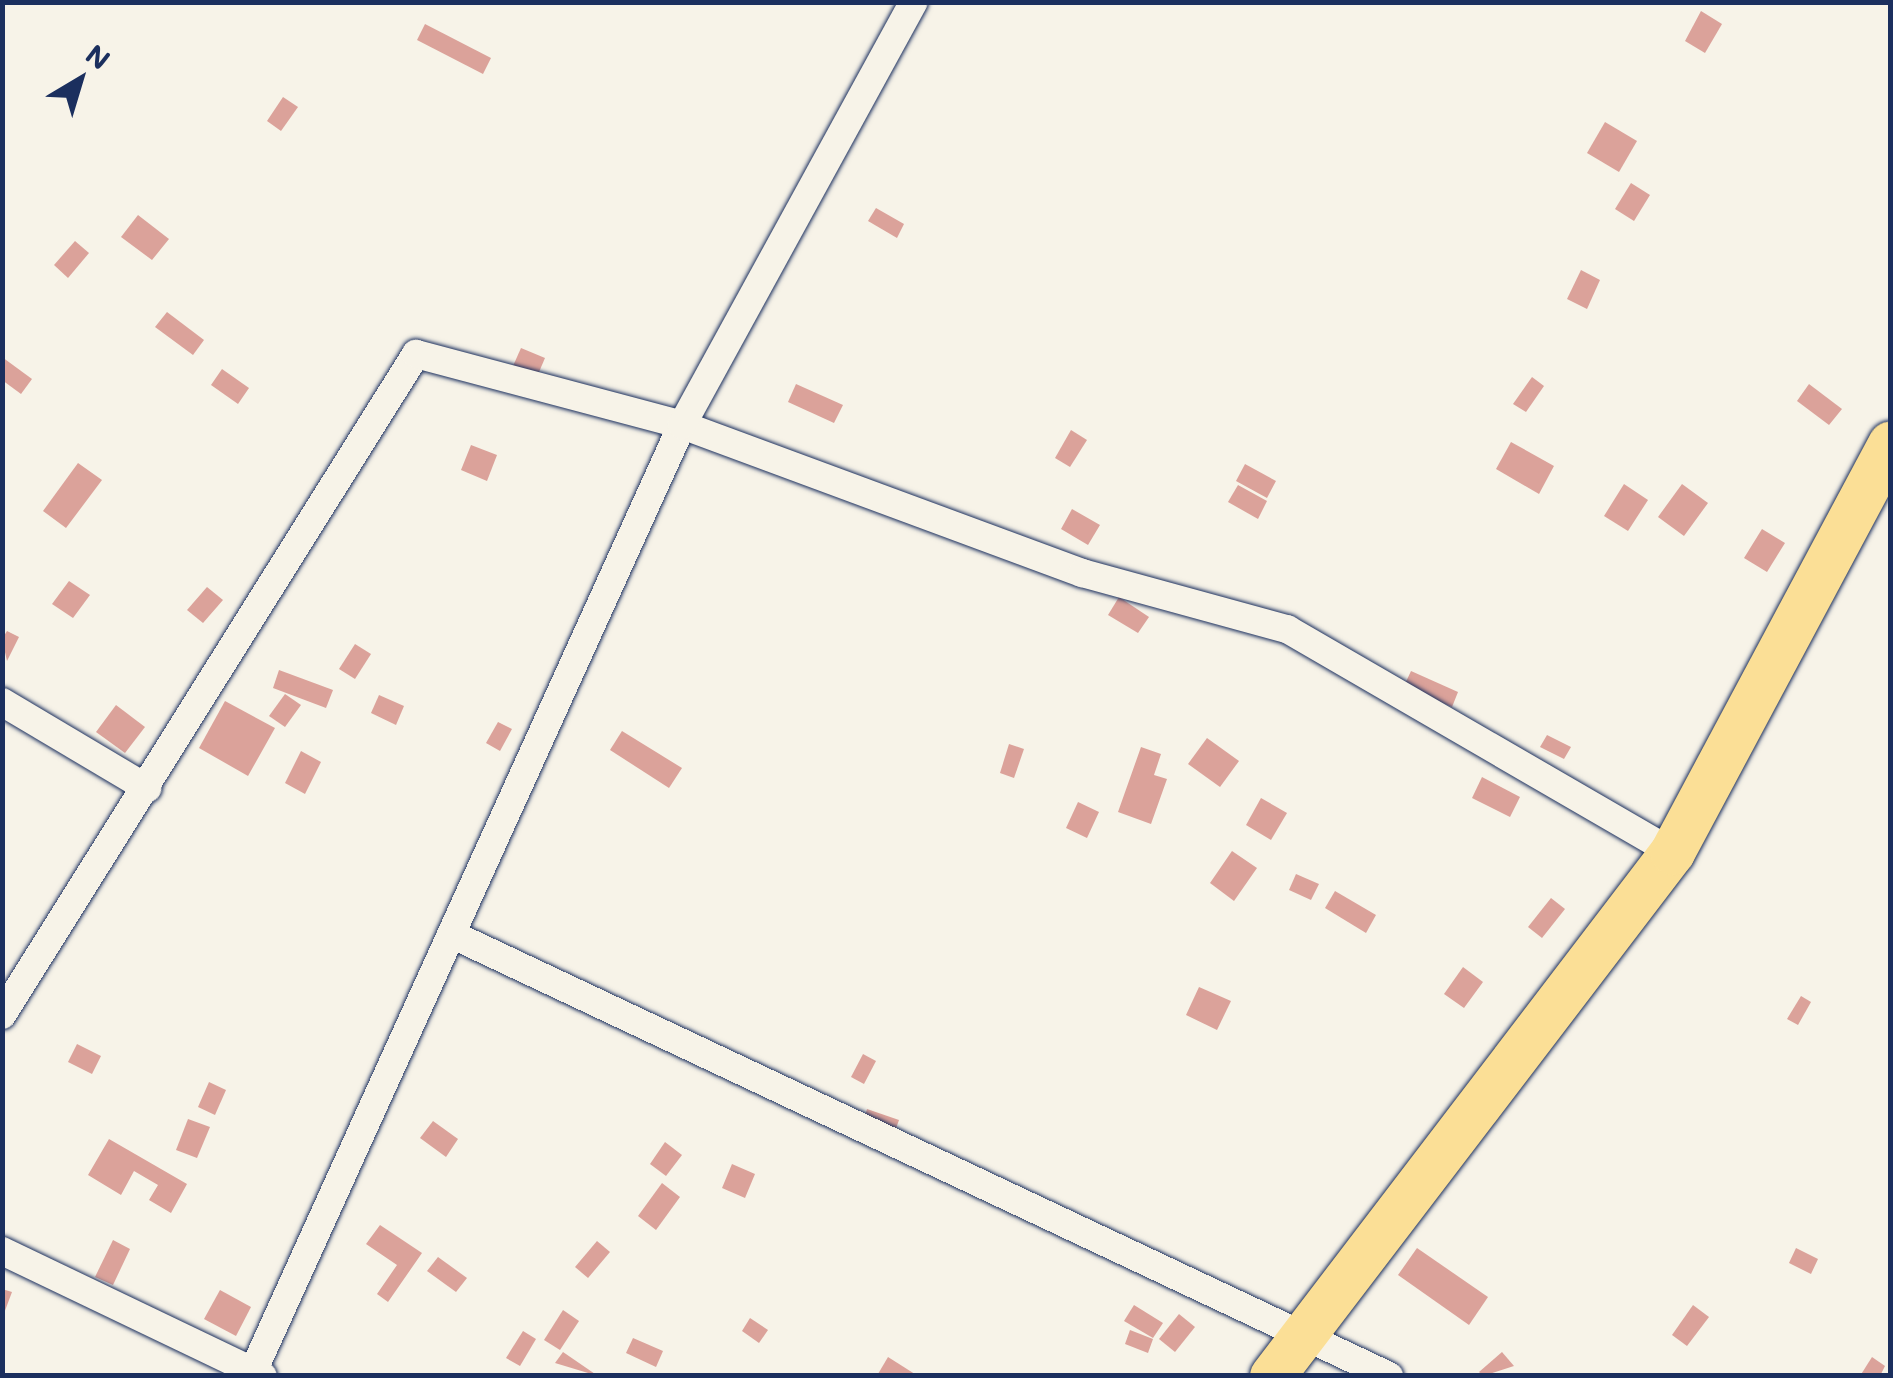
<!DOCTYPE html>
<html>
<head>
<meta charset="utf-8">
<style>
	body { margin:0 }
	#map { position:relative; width:1893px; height:1378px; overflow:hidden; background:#f7f3e8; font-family:Mali,sans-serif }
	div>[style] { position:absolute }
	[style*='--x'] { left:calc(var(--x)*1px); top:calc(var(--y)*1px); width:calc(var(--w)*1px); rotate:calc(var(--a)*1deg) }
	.building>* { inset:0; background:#dba29a }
	.roads { filter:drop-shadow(0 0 2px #1b2f5e) drop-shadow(0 0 2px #1b2f5e) }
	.street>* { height:28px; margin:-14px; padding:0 14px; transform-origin:14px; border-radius:14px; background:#f7f3e8 }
	.primary>* { height:45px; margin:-22.5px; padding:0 22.5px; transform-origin:22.5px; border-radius:22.5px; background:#fbdf96 }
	span { translate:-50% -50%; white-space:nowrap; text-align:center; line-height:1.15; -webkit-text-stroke:8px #f7f3e8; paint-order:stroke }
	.frame { position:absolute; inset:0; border:5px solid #1b2f5e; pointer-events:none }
	.north { position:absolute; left:30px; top:30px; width:100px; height:100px; -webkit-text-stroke:8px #f7f3e8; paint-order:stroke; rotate:38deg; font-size:28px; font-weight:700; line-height:40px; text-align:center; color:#1b2f5e }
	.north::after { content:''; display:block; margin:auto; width:35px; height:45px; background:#1b2f5e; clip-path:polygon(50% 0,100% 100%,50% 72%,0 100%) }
</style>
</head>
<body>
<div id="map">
	<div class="building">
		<div style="clip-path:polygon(1701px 11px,1722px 24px,1705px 53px,1685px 41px)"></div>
		<div style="clip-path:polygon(425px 24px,491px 58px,483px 74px,417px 40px)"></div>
		<div style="clip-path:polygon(283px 97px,298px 107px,281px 131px,267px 121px)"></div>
		<div style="clip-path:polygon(1605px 122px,1637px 141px,1619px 172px,1587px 153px)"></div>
		<div style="clip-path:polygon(1631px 183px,1650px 195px,1634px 221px,1615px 209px)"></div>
		<div style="clip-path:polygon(876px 208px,904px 224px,897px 238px,868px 221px)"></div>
		<div style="clip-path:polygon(138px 215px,169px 239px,152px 260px,121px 237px)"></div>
		<div style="clip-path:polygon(75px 241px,89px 253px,68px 278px,54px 265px)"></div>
		<div style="clip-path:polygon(1581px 270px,1600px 280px,1587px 309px,1567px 299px)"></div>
		<div style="clip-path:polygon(167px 312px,204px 340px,193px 355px,155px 327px)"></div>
		<div style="clip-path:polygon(521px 348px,545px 358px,533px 386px,509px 375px)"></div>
		<div style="clip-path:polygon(2px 357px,32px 379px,21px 394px,2px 380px)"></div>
		<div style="clip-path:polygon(222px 369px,249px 388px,238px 404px,211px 385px)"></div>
		<div style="clip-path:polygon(1532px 377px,1544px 386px,1526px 412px,1513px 404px)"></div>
		<div style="clip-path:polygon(796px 384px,843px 405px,834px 423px,788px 402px)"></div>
		<div style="clip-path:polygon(1809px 384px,1842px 409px,1829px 425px,1797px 401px)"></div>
		<div style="clip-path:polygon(1071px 430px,1087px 440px,1070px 467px,1055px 458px)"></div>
		<div style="clip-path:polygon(1511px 442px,1554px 466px,1539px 494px,1496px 469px)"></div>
		<div style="clip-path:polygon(471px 445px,497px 455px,487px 481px,461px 470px)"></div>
		<div style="clip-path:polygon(78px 463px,102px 480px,66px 528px,43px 511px)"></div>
		<div style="clip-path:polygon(1245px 464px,1276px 481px,1267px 498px,1236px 481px)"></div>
		<div style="clip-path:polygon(1624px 484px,1648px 500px,1628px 531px,1604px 516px)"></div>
		<div style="clip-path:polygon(1682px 484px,1708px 503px,1684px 536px,1658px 517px)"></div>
		<div style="clip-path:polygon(1238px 485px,1267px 501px,1258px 519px,1228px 502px)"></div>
		<div style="clip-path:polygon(1072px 509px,1100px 525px,1088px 545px,1061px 529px)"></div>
		<div style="clip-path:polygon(1762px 529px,1785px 543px,1767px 572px,1744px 558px)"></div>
		<div style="clip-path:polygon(69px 581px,90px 595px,73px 618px,52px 604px)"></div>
		<div style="clip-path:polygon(207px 587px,223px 600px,203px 623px,187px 610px)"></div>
		<div style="clip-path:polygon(1119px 597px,1149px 617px,1138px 633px,1108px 615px)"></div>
		<div style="clip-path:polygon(7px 631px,19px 637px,7px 661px,2px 639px)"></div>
		<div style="clip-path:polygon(355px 644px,371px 654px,355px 679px,339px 669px)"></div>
		<div style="clip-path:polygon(279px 670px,333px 690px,326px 708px,273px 688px)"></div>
		<div style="clip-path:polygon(1411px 671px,1458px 692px,1452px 707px,1404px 686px)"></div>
		<div style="clip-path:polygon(285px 694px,301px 705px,285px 727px,269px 716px)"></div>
		<div style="clip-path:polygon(379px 695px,404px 706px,396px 725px,371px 713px)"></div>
		<div style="clip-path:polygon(225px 701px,275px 728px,248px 776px,199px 748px)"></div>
		<div style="clip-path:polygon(116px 705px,145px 727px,125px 753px,96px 732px)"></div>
		<div style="clip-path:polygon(498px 722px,512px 729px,500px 751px,486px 743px)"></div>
		<div style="clip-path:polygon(622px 731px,682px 768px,669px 788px,610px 750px)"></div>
		<div style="clip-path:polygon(1547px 735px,1571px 747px,1564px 759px,1540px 747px)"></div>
		<div style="clip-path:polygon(1207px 738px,1239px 761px,1220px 787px,1188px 764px)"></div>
		<div style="clip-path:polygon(1009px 744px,1024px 749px,1014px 778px,1000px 773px)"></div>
		<div style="clip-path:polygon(1141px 747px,1161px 754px,1154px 775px,1167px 779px,1151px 824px,1118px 812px)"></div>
		<div style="clip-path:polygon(301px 751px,321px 762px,305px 794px,285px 783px)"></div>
		<div style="clip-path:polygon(1482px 777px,1520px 797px,1510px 817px,1472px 798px)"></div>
		<div style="clip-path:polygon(1261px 798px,1287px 813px,1271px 840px,1246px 825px)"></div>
		<div style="clip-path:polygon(1078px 802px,1099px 812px,1087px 838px,1066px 828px)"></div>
		<div style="clip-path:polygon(1232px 851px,1257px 868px,1234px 901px,1210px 883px)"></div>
		<div style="clip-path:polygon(1296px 874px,1319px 884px,1311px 900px,1289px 890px)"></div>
		<div style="clip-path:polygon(1335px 891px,1376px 915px,1366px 933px,1325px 908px)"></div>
		<div style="clip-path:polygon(1551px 898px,1565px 909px,1542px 938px,1528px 927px)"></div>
		<div style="clip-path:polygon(1463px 967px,1483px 982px,1464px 1008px,1444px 994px)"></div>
		<div style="clip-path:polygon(1199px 987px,1231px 1001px,1217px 1030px,1186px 1015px)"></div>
		<div style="clip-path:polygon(1801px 996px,1811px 1002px,1798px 1025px,1787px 1019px)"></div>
		<div style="clip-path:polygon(77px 1044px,101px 1056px,92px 1074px,68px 1062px)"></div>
		<div style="clip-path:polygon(863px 1054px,876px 1061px,864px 1084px,851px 1077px)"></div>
		<div style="clip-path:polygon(209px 1082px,226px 1090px,215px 1115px,198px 1107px)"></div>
		<div style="clip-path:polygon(867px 1109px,899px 1120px,894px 1134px,863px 1122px)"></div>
		<div style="clip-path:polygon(188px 1119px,210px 1127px,197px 1158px,176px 1150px)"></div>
		<div style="clip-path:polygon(433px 1121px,458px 1139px,446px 1157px,420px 1138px)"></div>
		<div style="clip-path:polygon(109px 1139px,187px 1184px,171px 1213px,149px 1200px,158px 1185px,134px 1171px,121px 1195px,88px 1175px)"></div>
		<div style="clip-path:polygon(665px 1142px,682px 1155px,666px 1176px,650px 1164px)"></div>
		<div style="clip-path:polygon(732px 1164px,755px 1174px,745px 1198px,722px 1188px)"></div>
		<div style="clip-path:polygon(662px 1183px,680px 1197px,656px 1230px,638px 1216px)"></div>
		<div style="clip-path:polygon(380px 1225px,422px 1253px,388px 1302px,377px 1294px,397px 1265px,366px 1244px)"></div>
		<div style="clip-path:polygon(113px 1240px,130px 1249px,113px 1285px,95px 1277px)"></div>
		<div style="clip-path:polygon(597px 1241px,610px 1252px,588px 1278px,575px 1267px)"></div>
		<div style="clip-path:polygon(1417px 1248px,1488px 1297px,1469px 1325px,1398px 1275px)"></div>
		<div style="clip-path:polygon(1796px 1248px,1818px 1259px,1811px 1274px,1789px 1263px)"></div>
		<div style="clip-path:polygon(438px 1257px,467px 1278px,456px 1292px,427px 1271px)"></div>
		<div style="clip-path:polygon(2px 1289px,12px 1292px,3px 1316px,2px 1316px)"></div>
		<div style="clip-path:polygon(220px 1290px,251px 1307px,236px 1336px,204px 1319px)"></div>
		<div style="clip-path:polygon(1134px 1305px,1163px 1323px,1153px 1338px,1124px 1321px)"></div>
		<div style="clip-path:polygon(1693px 1305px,1709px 1317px,1687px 1346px,1672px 1335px)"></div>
		<div style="clip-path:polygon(563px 1310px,579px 1321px,560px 1350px,544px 1340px)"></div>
		<div style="clip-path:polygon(1179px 1314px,1195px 1327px,1175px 1352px,1159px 1339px)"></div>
		<div style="clip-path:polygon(750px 1318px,768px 1330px,759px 1343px,742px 1331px)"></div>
		<div style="clip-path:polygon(1130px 1330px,1153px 1339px,1148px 1353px,1125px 1344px)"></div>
		<div style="clip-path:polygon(523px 1331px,536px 1339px,520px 1366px,506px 1358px)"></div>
		<div style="clip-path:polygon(633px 1338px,663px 1351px,656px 1367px,626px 1353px)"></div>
		<div style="clip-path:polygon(563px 1352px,598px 1376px,555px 1363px)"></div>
		<div style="clip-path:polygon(1502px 1352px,1514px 1366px,1483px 1376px,1479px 1372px)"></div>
		<div style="clip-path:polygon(888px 1357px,918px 1376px,878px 1374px)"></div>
		<div style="clip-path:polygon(1872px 1357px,1885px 1366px,1880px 1376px,1860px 1376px)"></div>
	</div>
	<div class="roads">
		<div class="street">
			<div style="--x:2;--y:702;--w:169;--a:30.7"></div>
			<div style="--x:451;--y:934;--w:1037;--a:25.23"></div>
			<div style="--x:2;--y:1015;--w:780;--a:-57.94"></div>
			<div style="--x:416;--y:354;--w:275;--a:14.9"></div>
			<div style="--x:682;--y:425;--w:427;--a:20.3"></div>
			<div style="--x:1082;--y:573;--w:213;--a:15.3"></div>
			<div style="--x:1287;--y:629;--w:445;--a:30.1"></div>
			<div style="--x:2;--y:1251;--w:289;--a:25.6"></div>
			<div style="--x:251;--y:1376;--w:1044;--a:-65.62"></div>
			<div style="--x:682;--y:425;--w:482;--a:-61.3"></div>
		</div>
		<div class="primary">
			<div style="--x:1272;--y:1376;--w:659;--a:-52.64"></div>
			<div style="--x:1672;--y:852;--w:463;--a:-61.9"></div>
		</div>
	</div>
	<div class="frame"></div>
	<div class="north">N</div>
</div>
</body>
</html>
